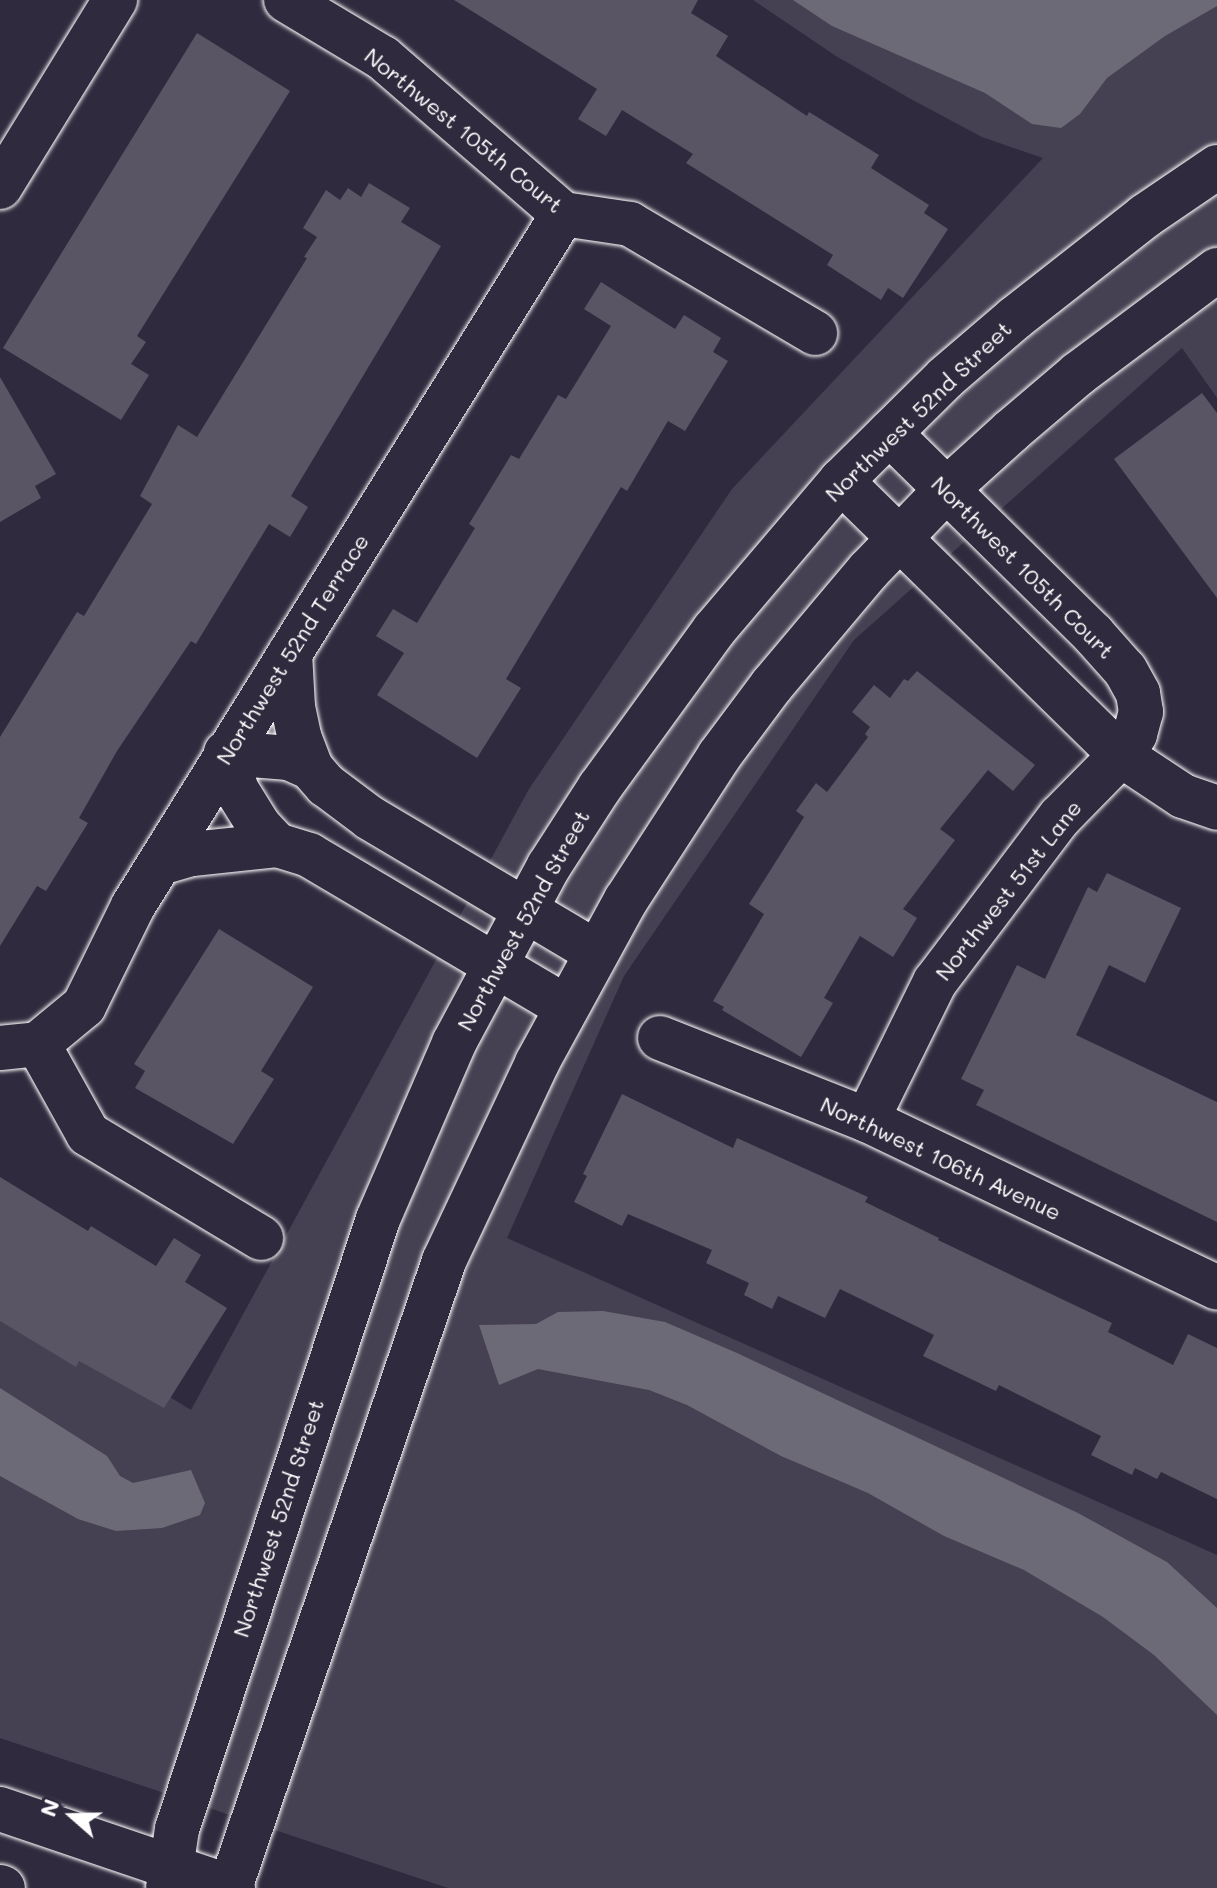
<!DOCTYPE html>
<html>
<head>
<meta charset="utf-8">
<style>
	body { margin:0 }
	#map { position:relative; width:1217px; height:1888px; overflow:hidden; background:#2f2a3d; font-family:Mali,sans-serif }
	div>[style] { position:absolute }
	[style*='--x'] { left:calc(var(--x)*1px); top:calc(var(--y)*1px); width:calc(var(--w)*1px); rotate:calc(var(--a)*1deg) }
	.green>* { inset:0; background:#464152 }
	.water>* { inset:0; background:#6d6a77 }
	.building>* { inset:0; background:#595564 }
	.roads { filter:drop-shadow(0 0 2px #fff) drop-shadow(0 0 2px #fff) }
	.minor>* { height:44px; margin:-22px; padding:0 22px; transform-origin:22px; border-radius:22px; background:#2f2a3d }
	.major>* { height:44px; margin:-22px; padding:0 22px; transform-origin:22px; border-radius:22px; background:#2f2a3d }
	span { translate:-50% -50%; white-space:nowrap; text-align:center; line-height:1.15; -webkit-text-stroke:8px #2f2a3d; paint-order:stroke }
	.street-label { font-size:22px; color:#fff }
	.north { position:absolute; left:32px; top:1776px; width:80px; height:80px; -webkit-text-stroke:6px #2f2a3d; paint-order:stroke; rotate:290deg; font-size:22px; font-weight:700; line-height:32px; text-align:center; color:#fff }
	.north::after { content:''; display:block; margin:auto; width:28px; height:36px; background:#fff; clip-path:polygon(50% 0,100% 100%,50% 72%,0 100%) }
</style>
</head>
<body>
<div id="map">
	<div class="green">
		<div style="clip-path:polygon(753px 0,1217px 0,1217px 398px,1182px 348px,854px 640px,624px 976px,507px 1238px,1217px 1555px,1217px 1888px,448px 1888px,0 1738px,0 1293px,191px 1410px,529px 789px,732px 489px,1043px 158px,982px 137px,909px 98px,836px 56px)"></div>
	</div>
	<div class="water">
		<div style="clip-path:polygon(793px 0,1217px 0,1217px 6px,1165px 36px,1107px 78px,1080px 114px,1061px 128px,1032px 124px,985px 93px,832px 26px)"></div>
		<div style="clip-path:polygon(603px 1311px,665px 1322px,737px 1353px,1078px 1513px,1167px 1562px,1217px 1608px,1217px 1715px,1154px 1655px,1103px 1617px,1024px 1570px,944px 1536px,868px 1493px,781px 1456px,687px 1405px,649px 1390px,538px 1369px,499px 1385px,479px 1325px,536px 1324px,558px 1312px)"></div>
		<div style="clip-path:polygon(0 1388px,107px 1456px,120px 1476px,133px 1483px,191px 1470px,205px 1503px,200px 1515px,162px 1528px,116px 1531px,78px 1519px,0 1476px)"></div>
	</div>
	<div class="building">
		<div style="clip-path:polygon(454px 0,698px 0,691px 13px,728px 36px,716px 56px,807px 116px,809px 112px,879px 155px,871px 168px,929px 205px,924px 213px,948px 229px,903px 298px,888px 288px,881px 300px,827px 265px,833px 255px,686px 163px,693px 154px,622px 110px,606px 136px,578px 119px,597px 89px)"></div>
		<div style="clip-path:polygon(197px 33px,290px 91px,137px 336px,146px 342px,131px 364px,149px 375px,121px 420px,3px 348px)"></div>
		<div style="clip-path:polygon(369px 183px,410px 208px,401px 222px,441px 246px,291px 496px,308px 507px,290px 537px,269px 524px,196px 644px,191px 641px,117px 751px,79px 818px,88px 823px,46px 891px,37px 886px,0 946px,0 737px,77px 612px,84px 616px,152px 504px,140px 496px,178px 425px,197px 437px,307px 258px,304px 257px,317px 237px,303px 228px,326px 190px,340px 200px,348px 188px,361px 197px)"></div>
		<div style="clip-path:polygon(601px 282px,675px 329px,684px 315px,721px 338px,713px 352px,728px 361px,685px 431px,668px 421px,627px 491px,621px 487px,506px 679px,521px 688px,477px 758px,377px 695px,404px 653px,376px 636px,393px 609px,417px 623px,475px 528px,469px 524px,511px 455px,519px 459px,558px 395px,566px 399px,611px 326px,584px 309px)"></div>
		<div style="clip-path:polygon(0 377px,56px 474px,35px 486px,41px 498px,0 522px)"></div>
		<div style="clip-path:polygon(1202px 393px,1217px 413px,1217px 598px,1114px 459px)"></div>
		<div style="clip-path:polygon(917px 671px,1035px 765px,1013px 791px,988px 770px,940px 829px,955px 840px,903px 909px,917px 918px,893px 957px,860px 936px,824px 998px,833px 1003px,801px 1057px,722px 1010px,724px 1007px,713px 1001px,764px 914px,749px 904px,804px 817px,796px 811px,816px 783px,827px 792px,868px 737px,865px 734px,870px 727px,852px 712px,874px 685px,890px 698px,904px 679px,908px 681px)"></div>
		<div style="clip-path:polygon(1107px 873px,1181px 908px,1145px 983px,1109px 965px,1076px 1035px,1217px 1102px,1217px 1222px,976px 1105px,984px 1090px,961px 1079px,1017px 965px,1045px 979px,1088px 887px,1097px 892px)"></div>
		<div style="clip-path:polygon(219px 929px,313px 987px,261px 1071px,274px 1079px,233px 1144px,135px 1088px,145px 1071px,134px 1064px)"></div>
		<div style="clip-path:polygon(622px 1094px,733px 1148px,737px 1138px,868px 1197px,865px 1202px,939px 1238px,938px 1240px,1112px 1323px,1108px 1332px,1173px 1365px,1188px 1334px,1217px 1348px,1217px 1499px,1161px 1472px,1157px 1479px,1135px 1468px,1132px 1475px,1091px 1455px,1101px 1436px,999px 1385px,996px 1391px,923px 1356px,934px 1335px,840px 1289px,825px 1318px,778px 1296px,772px 1309px,744px 1295px,749px 1283px,706px 1263px,712px 1250px,628px 1214px,622px 1226px,574px 1202px,587px 1176px,583px 1174px)"></div>
		<div style="clip-path:polygon(0 1177px,88px 1231px,91px 1226px,156px 1266px,174px 1238px,201px 1255px,185px 1282px,227px 1308px,164px 1408px,79px 1361px,76px 1367px,0 1321px)"></div>
	</div>
	<div class="roads">
		<div class="minor">
			<div style="--x:286;--y:0;--w:113;--a:30.9"></div>
			<div style="--x:383;--y:58;--w:238;--a:40.9"></div>
			<div style="--x:563;--y:214;--w:68;--a:8.5"></div>
			<div style="--x:630;--y:224;--w:215;--a:30.5"></div>
			<div style="--x:0;--y:187;--w:220;--a:-58.4"></div>
			<div style="--x:841;--y:481;--w:392;--a:44.4"></div>
			<div style="--x:1121;--y:755;--w:74;--a:33.5"></div>
			<div style="--x:1183;--y:796;--w:36;--a:19"></div>
			<div style="--x:290;--y:653;--w:54;--a:86.8"></div>
			<div style="--x:293;--y:707;--w:33;--a:78"></div>
			<div style="--x:300;--y:739;--w:31;--a:69"></div>
			<div style="--x:311;--y:768;--w:23;--a:49"></div>
			<div style="--x:326;--y:785;--w:55;--a:36.9"></div>
			<div style="--x:370;--y:818;--w:263;--a:30.7"></div>
			<div style="--x:226;--y:753;--w:37;--a:74"></div>
			<div style="--x:236;--y:789;--w:44;--a:58.1"></div>
			<div style="--x:259;--y:826;--w:26;--a:47"></div>
			<div style="--x:226;--y:753;--w:63;--a:4.5"></div>
			<div style="--x:289;--y:758;--w:24;--a:24"></div>
			<div style="--x:160;--y:863;--w:33;--a:-16"></div>
			<div style="--x:192;--y:854;--w:85;--a:-6"></div>
			<div style="--x:277;--y:845;--w:34;--a:17"></div>
			<div style="--x:309;--y:855;--w:299;--a:30.6"></div>
			<div style="--x:660;--y:1038;--w:223;--a:21.6"></div>
			<div style="--x:867;--y:1120;--w:388;--a:25.6"></div>
			<div style="--x:38;--y:1044;--w:103;--a:60.9"></div>
			<div style="--x:88;--y:1134;--w:202;--a:31"></div>
			<div style="--x:0;--y:1048;--w:38;--a:-6"></div>
			<div style="--x:38;--y:1044;--w:60;--a:-39.6"></div>
			<div style="--x:84;--y:1006;--w:111;--a:-63.9"></div>
			<div style="--x:133;--y:906;--w:815;--a:-58.14"></div>
			<div style="--x:867;--y:1120;--w:154;--a:-63.8"></div>
			<div style="--x:935;--y:982;--w:207;--a:-52.9"></div>
			<div style="--x:1060;--y:817;--w:87;--a:-45.5"></div>
			<div style="--x:1121;--y:755;--w:25;--a:-56"></div>
			<div style="--x:1135;--y:734;--w:23;--a:-75"></div>
			<div style="--x:1141;--y:712;--w:19;--a:-99"></div>
			<div style="--x:1138;--y:693;--w:26;--a:-119"></div>
			<div style="--x:1125;--y:670;--w:48;--a:-131.6"></div>
			<div style="--x:1093;--y:634;--w:286;--a:-135.4"></div>
			<div style="--x:168;--y:1888;--w:60;--a:-81.3"></div>
			<div style="--x:177;--y:1829;--w:642;--a:-71.76"></div>
			<div style="--x:378;--y:1219;--w:192;--a:-66.6"></div>
			<div style="--x:454;--y:1043;--w:201;--a:-61.8"></div>
			<div style="--x:549;--y:866;--w:94;--a:-57.2"></div>
			<div style="--x:600;--y:787;--w:194;--a:-54"></div>
			<div style="--x:714;--y:630;--w:196;--a:-49.6"></div>
			<div style="--x:841;--y:481;--w:146;--a:-44.7"></div>
			<div style="--x:945;--y:378;--w:92;--a:-40.6"></div>
			<div style="--x:1015;--y:318;--w:165;--a:-38.1"></div>
			<div style="--x:1145;--y:216;--w:87;--a:-34.2"></div>
			<div style="--x:230;--y:1888;--w:663;--a:-71.15"></div>
			<div style="--x:444;--y:1261;--w:219;--a:-64.8"></div>
			<div style="--x:537;--y:1063;--w:186;--a:-61.4"></div>
			<div style="--x:626;--y:900;--w:171;--a:-57.1"></div>
			<div style="--x:719;--y:756;--w:89;--a:-53.3"></div>
			<div style="--x:772;--y:685;--w:150;--a:-49.9"></div>
			<div style="--x:869;--y:570;--w:111;--a:-46.1"></div>
			<div style="--x:946;--y:490;--w:88;--a:-42.2"></div>
			<div style="--x:1011;--y:431;--w:88;--a:-40.4"></div>
			<div style="--x:1078;--y:374;--w:174;--a:-36.8"></div>
		</div>
		<div class="major">
			<div style="--x:0;--y:1809;--w:246;--a:18.7"></div>
			<div style="--x:0;--y:1887;--w:3;--a:18"></div>
		</div>
	</div>
	<div class="street-label">
		<span style="left:464px;top:130px;rotate:39deg">Northwest 105th Court</span>
		<span style="left:918px;top:411px;rotate:-44deg">Northwest 52nd Street</span>
		<span style="left:1023px;top:567px;rotate:45deg">Northwest 105th Court</span>
		<span style="left:292px;top:649px;rotate:-58deg">Northwest 52nd Terrace</span>
		<span style="left:1008px;top:890px;rotate:-52deg">Northwest 51st Lane</span>
		<span style="left:523px;top:920px;rotate:-61deg">Northwest 52nd Street</span>
		<span style="left:941px;top:1158px;rotate:25deg">Northwest 106th Avenue</span>
		<span style="left:278px;top:1518px;rotate:-72deg">Northwest 52nd Street</span>
	</div>
	<div class="north">N</div>
</div>
</body>
</html>
